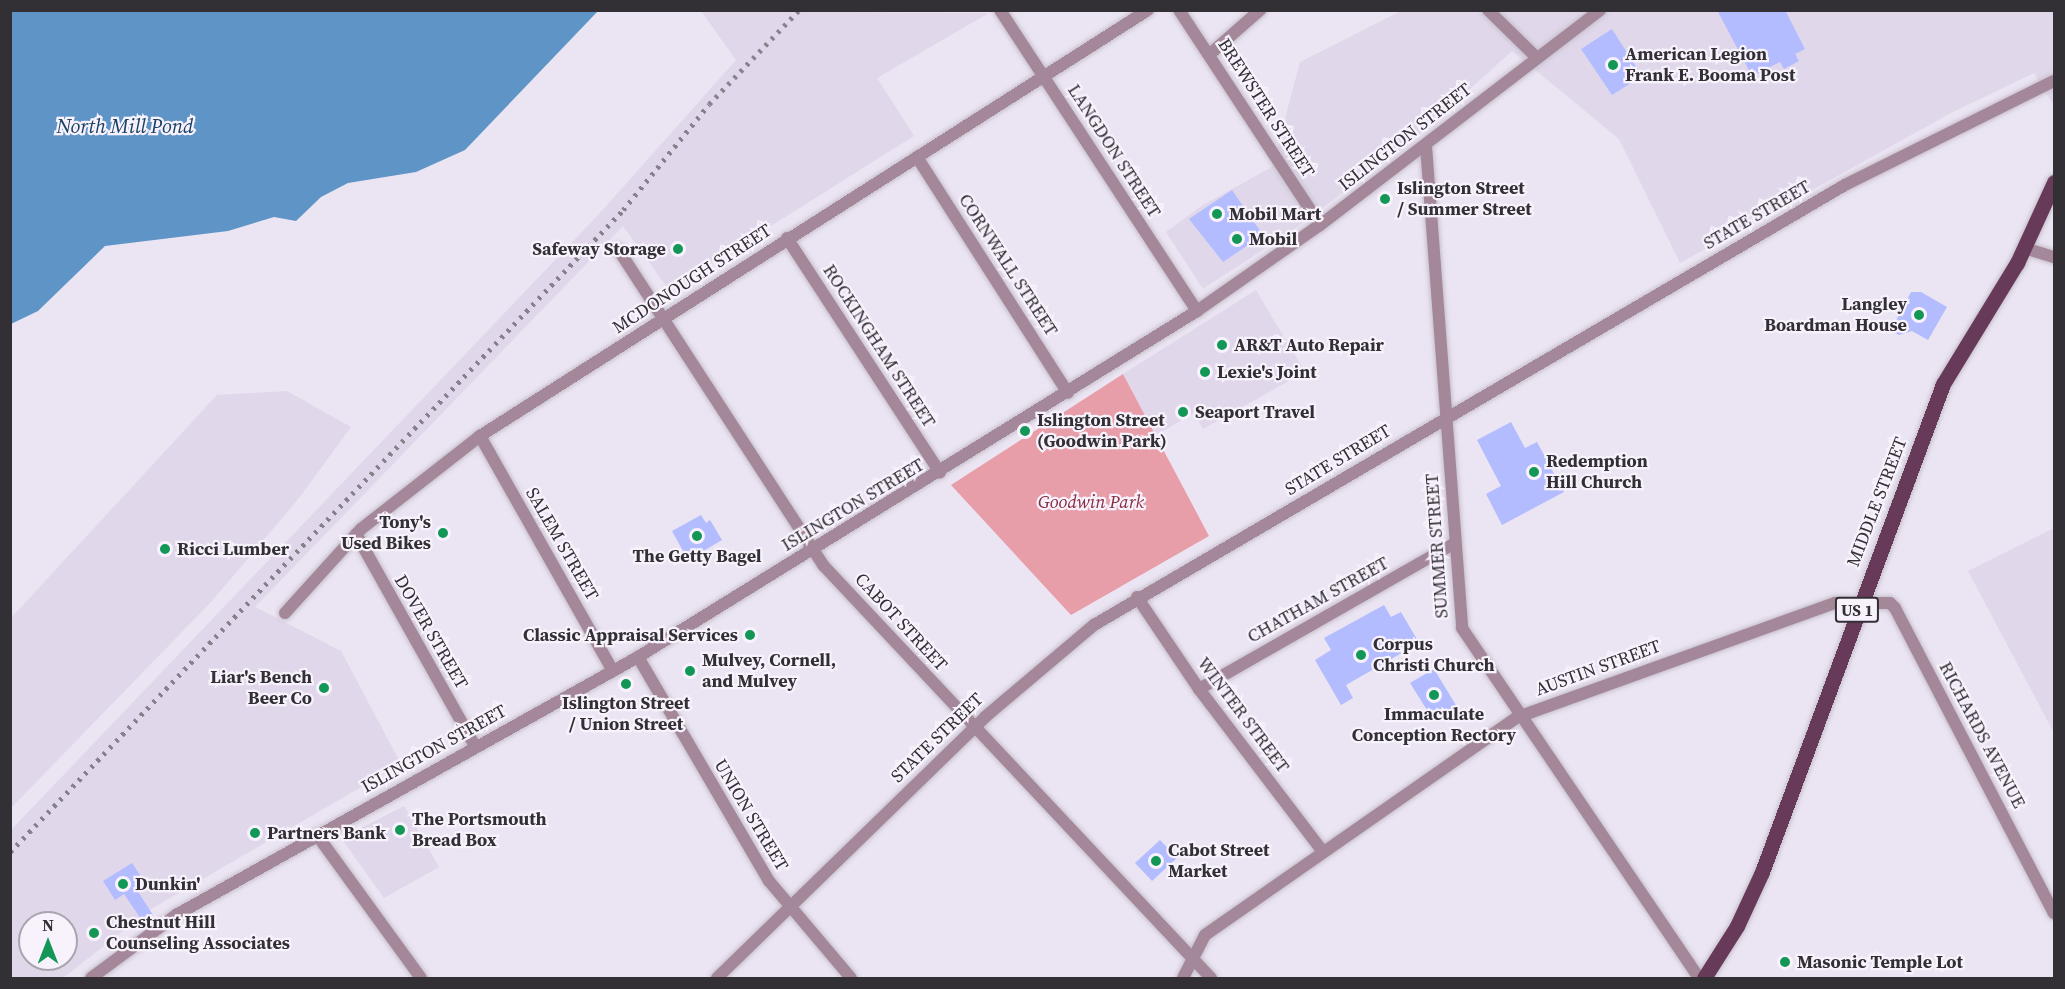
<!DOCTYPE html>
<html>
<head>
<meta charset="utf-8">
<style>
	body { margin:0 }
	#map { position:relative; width:2065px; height:989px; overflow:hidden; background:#ebe4f2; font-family:"Source Serif 4",serif }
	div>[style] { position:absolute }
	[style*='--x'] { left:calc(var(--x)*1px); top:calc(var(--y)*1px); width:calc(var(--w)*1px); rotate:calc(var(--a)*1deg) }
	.built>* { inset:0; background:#e0d7eb }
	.green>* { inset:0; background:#e79ea8 }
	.water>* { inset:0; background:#5e95c6 }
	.building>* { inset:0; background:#b2bcfe }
	.roads { filter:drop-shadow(0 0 2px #c6c0cc) drop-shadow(0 0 2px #c6c0cc) }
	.minor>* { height:12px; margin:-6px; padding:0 6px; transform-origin:6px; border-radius:6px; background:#a4889a }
	.tertiary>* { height:12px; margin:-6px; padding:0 6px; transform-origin:6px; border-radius:6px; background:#a4889a }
	.primary>* { height:15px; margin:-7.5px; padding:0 7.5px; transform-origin:7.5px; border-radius:7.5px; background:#683a5a }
	.rail>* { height:4.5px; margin-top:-2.25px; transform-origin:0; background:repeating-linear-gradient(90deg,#86818a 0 3px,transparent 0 9px) }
	.dots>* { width:16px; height:16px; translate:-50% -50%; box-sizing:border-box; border:3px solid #f8f2fd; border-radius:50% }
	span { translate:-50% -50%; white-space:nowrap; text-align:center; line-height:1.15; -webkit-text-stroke:4.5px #f8f2fd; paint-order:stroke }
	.shield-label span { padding:2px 4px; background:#f8f2fd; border:2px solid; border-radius:4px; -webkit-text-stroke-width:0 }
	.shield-label { font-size:16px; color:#322f35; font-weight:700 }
	.poi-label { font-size:18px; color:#322f35; font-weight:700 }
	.left { translate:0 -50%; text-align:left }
	.right { translate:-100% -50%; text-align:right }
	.street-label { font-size:18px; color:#322f35 }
	.park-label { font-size:18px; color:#872c41; font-style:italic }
	.water-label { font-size:20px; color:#184163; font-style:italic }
	.frame { position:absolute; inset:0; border:12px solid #322f35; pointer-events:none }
	.north { position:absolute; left:18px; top:911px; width:60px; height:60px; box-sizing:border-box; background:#f8f2fd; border:2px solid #a9a4ad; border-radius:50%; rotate:0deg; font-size:16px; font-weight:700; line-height:24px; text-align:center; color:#322f35 }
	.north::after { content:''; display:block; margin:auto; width:21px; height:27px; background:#139757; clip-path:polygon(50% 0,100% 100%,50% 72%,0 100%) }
</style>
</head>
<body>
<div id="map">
	<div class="built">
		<div style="clip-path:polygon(evenodd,701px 11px,989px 13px,877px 78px,914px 136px,669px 290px,623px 226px,255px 607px,341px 651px,401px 764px,151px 909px,63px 978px,11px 978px,10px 831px,599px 214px,736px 60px,701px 11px,30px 923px,66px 923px,66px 959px,30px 959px,30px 923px)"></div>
		<div style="clip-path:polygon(1401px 11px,2054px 11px,2054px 106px,2034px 73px,1953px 112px,1680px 263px,1619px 139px,1512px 51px,1418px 136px,1293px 230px,1203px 289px,1166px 232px,1203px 205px,1272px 167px,1300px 62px)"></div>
		<div style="clip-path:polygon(1256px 290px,1305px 372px,1203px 429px,1194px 413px,1156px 435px,1123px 374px)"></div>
		<div style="clip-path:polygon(287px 391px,351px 427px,299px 498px,212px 601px,11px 808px,11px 618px,217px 395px)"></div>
		<div style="clip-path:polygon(2054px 528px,2054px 733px,1968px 571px)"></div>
		<div style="clip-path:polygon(404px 806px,439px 867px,384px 898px,341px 838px)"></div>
	</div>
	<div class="green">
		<div style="clip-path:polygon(1123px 374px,1209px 536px,1071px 615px,951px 485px)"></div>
	</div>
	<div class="water">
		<div style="clip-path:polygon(11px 10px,598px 10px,598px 11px,465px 150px,416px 172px,348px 183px,321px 197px,296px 221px,274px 217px,228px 231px,105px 246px,38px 311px,11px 324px)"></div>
	</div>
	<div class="building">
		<div style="clip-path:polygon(1717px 10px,1785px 10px,1805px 49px,1795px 54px,1799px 61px,1784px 69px,1780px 62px,1752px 76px)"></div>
		<div style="clip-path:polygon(1612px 29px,1642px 76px,1612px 95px,1581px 49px)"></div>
		<div style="clip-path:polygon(1232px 190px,1263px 235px,1223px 262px,1189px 219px)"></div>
		<div style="clip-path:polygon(1911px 292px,1921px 292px,1947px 307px,1928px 340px,1912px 331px,1899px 335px,1891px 330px)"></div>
		<div style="clip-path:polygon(1511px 422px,1525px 448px,1537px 442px,1564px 492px,1502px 525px,1486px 494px,1501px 486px,1477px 440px)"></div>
		<div style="clip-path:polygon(701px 515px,706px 523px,710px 520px,722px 540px,688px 560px,672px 531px)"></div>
		<div style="clip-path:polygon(1384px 605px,1391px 617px,1401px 612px,1419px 643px,1346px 685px,1353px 698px,1341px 705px,1315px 660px,1331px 650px,1324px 638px)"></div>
		<div style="clip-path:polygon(1434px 669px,1457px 707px,1434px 721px,1410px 683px)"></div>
		<div style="clip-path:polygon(1160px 840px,1177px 858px,1152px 881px,1135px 863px)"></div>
		<div style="clip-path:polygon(132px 863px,144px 881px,135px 887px,153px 915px,143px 922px,124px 894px,115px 900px,103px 881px)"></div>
	</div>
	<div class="roads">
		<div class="minor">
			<div style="--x:1000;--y:10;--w:360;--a:56.8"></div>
			<div style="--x:1179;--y:10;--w:257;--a:56.7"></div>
			<div style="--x:1488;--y:10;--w:67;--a:44.4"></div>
			<div style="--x:1210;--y:54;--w:67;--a:-41.3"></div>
			<div style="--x:1426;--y:146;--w:483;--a:85.7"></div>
			<div style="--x:1462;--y:628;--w:423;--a:55.9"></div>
			<div style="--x:917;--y:157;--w:280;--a:57.4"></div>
			<div style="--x:787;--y:238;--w:280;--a:56.9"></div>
			<div style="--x:2024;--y:248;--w:31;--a:17"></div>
			<div style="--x:618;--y:249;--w:377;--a:57"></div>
			<div style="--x:823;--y:565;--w:567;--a:46.79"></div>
			<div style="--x:480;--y:436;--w:270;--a:60.5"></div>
			<div style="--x:356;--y:534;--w:243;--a:60.7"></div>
			<div style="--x:1137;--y:597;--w:111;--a:56"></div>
			<div style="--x:1199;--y:689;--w:205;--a:52.7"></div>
			<div style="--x:285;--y:613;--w:113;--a:-47.9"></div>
			<div style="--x:361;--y:529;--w:151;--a:-38"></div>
			<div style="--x:480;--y:436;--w:792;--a:-32.53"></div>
			<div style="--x:638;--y:657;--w:259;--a:59.7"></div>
			<div style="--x:769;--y:881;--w:127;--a:49.8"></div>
			<div style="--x:1199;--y:689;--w:295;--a:-29.7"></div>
			<div style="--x:317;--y:835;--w:177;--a:54"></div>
			<div style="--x:717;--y:978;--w:374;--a:-44.2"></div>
			<div style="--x:985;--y:717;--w:143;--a:-40.2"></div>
			<div style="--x:1094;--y:625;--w:870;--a:-30.37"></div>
			<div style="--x:1845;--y:185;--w:233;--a:-26.5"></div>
			<div style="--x:1183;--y:978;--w:48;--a:-62.9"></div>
			<div style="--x:1205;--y:935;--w:381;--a:-34.9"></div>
			<div style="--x:1518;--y:717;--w:337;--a:-19.8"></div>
			<div style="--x:1835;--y:603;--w:55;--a:0"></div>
			<div style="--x:1890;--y:603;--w:7;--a:45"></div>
			<div style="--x:1895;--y:608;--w:344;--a:62.5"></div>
		</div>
		<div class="tertiary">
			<div style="--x:91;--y:978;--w:106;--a:-36.5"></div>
			<div style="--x:176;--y:915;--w:529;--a:-29.18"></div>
			<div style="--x:638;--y:657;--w:657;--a:-31.76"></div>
			<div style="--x:1197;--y:311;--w:150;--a:-35"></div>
			<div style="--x:1320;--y:225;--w:353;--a:-37.5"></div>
		</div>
		<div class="primary">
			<div style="--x:1704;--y:978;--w:62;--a:-57.6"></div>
			<div style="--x:1737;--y:926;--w:60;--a:-65.2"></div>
			<div style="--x:1762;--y:872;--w:520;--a:-69.65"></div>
			<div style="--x:1943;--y:384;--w:142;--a:-58.6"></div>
			<div style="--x:2017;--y:263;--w:89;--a:-65.4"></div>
		</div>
	</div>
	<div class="rail">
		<div style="--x:10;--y:852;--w:888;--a:-46.32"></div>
		<div style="--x:623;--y:210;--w:136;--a:-50.9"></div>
		<div style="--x:709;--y:104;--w:130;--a:-46.2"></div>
	</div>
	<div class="dots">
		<div style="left:1613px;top:65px;background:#139757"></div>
		<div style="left:1385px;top:199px;background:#139757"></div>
		<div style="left:1217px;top:214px;background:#139757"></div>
		<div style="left:1237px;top:239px;background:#139757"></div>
		<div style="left:678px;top:249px;background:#139757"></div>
		<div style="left:1919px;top:315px;background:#139757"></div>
		<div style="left:1222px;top:345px;background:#139757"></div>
		<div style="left:1205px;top:372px;background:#139757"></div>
		<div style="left:1183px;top:412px;background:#139757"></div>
		<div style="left:1025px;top:431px;background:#139757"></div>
		<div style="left:1534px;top:472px;background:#139757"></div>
		<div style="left:443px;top:533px;background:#139757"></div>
		<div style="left:697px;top:536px;background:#139757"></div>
		<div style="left:165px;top:549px;background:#139757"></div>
		<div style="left:750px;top:635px;background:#139757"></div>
		<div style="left:1361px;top:655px;background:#139757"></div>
		<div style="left:690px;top:671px;background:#139757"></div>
		<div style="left:626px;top:684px;background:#139757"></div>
		<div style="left:324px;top:688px;background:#139757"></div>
		<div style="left:1434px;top:695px;background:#139757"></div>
		<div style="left:400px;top:830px;background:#139757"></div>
		<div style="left:255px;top:833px;background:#139757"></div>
		<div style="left:1156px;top:861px;background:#139757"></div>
		<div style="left:123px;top:884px;background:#139757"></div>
		<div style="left:94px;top:933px;background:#139757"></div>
		<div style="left:1785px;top:962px;background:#139757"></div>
	</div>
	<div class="shield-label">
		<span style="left:1857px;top:610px">US 1</span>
	</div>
	<div class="poi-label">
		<span class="left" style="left:1625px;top:65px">American Legion<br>Frank E. Booma Post</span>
		<span class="left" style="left:1397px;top:199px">Islington Street<br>/ Summer Street</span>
		<span class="left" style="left:1229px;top:214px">Mobil Mart</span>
		<span class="left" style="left:1249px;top:239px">Mobil</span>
		<span class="right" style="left:666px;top:249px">Safeway Storage</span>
		<span class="right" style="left:1907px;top:315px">Langley<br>Boardman House</span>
		<span class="left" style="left:1234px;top:345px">AR&amp;T Auto Repair</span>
		<span class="left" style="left:1217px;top:372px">Lexie's Joint</span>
		<span class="left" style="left:1195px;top:412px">Seaport Travel</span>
		<span class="left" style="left:1037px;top:431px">Islington Street<br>(Goodwin Park)</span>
		<span class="left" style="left:1546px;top:472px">Redemption<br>Hill Church</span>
		<span class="right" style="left:431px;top:533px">Tony's<br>Used Bikes</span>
		<span class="left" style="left:177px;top:549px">Ricci Lumber</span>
		<span style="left:697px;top:556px">The Getty Bagel</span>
		<span class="right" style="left:738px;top:635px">Classic Appraisal Services</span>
		<span class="left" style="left:1373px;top:655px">Corpus<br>Christi Church</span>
		<span class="left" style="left:702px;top:671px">Mulvey, Cornell,<br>and Mulvey</span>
		<span class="right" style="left:312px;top:688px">Liar's Bench<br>Beer Co</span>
		<span style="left:626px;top:714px">Islington Street<br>/ Union Street</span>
		<span style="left:1434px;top:725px">Immaculate<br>Conception Rectory</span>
		<span class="left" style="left:412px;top:830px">The Portsmouth<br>Bread Box</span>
		<span class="left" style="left:267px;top:833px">Partners Bank</span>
		<span class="left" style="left:1168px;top:861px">Cabot Street<br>Market</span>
		<span class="left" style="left:135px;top:884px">Dunkin'</span>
		<span class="left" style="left:106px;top:933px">Chestnut Hill<br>Counseling Associates</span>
		<span class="left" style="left:1797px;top:962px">Masonic Temple Lot</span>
	</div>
	<div class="street-label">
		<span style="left:1266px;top:108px;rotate:57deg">BREWSTER STREET</span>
		<span style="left:1405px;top:137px;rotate:-38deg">ISLINGTON STREET</span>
		<span style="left:1114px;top:151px;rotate:57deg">LANGDON STREET</span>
		<span style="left:1757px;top:215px;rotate:-30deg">STATE STREET</span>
		<span style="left:1008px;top:265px;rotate:57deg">CORNWALL STREET</span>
		<span style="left:692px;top:279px;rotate:-33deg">MCDONOUGH STREET</span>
		<span style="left:879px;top:346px;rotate:57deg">ROCKINGHAM STREET</span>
		<span style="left:1338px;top:460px;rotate:-31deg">STATE STREET</span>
		<span style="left:1877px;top:502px;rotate:-69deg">MIDDLE STREET</span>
		<span style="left:853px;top:505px;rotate:-31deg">ISLINGTON STREET</span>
		<span style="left:562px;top:544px;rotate:60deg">SALEM STREET</span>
		<span style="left:1437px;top:546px;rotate:-94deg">SUMMER STREET</span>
		<span style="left:1318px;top:600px;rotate:-29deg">CHATHAM STREET</span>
		<span style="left:901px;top:622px;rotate:47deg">CABOT STREET</span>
		<span style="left:431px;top:632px;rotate:60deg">DOVER STREET</span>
		<span style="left:1598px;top:668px;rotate:-20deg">AUSTIN STREET</span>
		<span style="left:1243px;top:715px;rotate:53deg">WINTER STREET</span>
		<span style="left:1982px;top:735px;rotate:62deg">RICHARDS AVENUE</span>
		<span style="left:937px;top:738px;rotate:-44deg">STATE STREET</span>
		<span style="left:434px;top:749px;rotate:-29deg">ISLINGTON STREET</span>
		<span style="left:751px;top:815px;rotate:59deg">UNION STREET</span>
	</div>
	<div class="park-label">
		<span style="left:1091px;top:502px">Goodwin Park</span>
	</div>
	<div class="water-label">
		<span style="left:125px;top:126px">North Mill Pond</span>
	</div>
	<div class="frame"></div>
	<div class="north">N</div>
</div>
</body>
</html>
